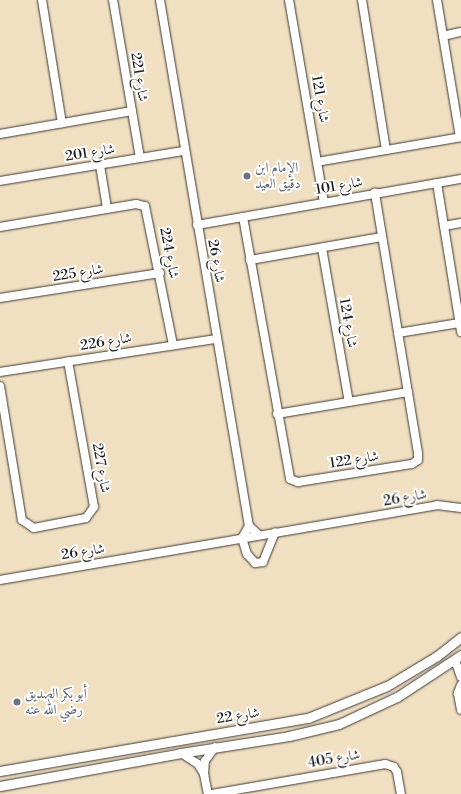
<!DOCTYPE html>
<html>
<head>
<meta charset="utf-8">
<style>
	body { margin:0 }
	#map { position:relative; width:461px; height:794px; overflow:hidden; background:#f1dfc1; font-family:"Libre Bodoni",Amiri,serif }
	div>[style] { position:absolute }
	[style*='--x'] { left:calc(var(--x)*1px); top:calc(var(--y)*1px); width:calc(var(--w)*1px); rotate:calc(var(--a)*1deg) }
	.roads { filter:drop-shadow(0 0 1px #3c3935) drop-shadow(0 0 1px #3c3935) }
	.minor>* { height:8px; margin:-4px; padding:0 4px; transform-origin:4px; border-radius:4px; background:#fff }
	.tertiary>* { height:9px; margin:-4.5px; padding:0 4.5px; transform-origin:4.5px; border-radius:4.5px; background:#fff }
	.dots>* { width:11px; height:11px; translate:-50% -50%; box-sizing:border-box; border:2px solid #fff; border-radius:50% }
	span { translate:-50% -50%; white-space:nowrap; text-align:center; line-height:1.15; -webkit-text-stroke:4px #fff; paint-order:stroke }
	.street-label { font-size:14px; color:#1c1c1c }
	.worship-label { font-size:14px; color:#5b616d }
	.left { translate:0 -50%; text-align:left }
</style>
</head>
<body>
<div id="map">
	<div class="roads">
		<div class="minor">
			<div style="--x:42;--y:0;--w:125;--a:80.8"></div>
			<div style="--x:113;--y:0;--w:160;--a:80.3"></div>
			<div style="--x:160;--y:0;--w:533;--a:80.4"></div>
			<div style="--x:249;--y:526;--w:13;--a:42"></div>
			<div style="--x:289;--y:0;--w:205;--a:80.2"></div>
			<div style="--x:362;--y:0;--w:152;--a:80.9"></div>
			<div style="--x:437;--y:0;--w:139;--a:80.5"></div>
			<div style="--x:443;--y:36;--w:18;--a:-13"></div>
			<div style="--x:0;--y:134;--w:134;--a:-9.9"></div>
			<div style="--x:317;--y:162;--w:146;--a:-9.8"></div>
			<div style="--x:100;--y:165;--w:44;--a:80.8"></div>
			<div style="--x:0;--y:181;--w:186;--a:-9.3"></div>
			<div style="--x:437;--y:183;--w:151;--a:80.8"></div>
			<div style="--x:243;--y:217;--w:266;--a:79.8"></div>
			<div style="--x:290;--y:479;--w:9;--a:21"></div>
			<div style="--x:298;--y:482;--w:115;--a:-9"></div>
			<div style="--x:412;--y:464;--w:7;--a:-34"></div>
			<div style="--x:418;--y:460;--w:7;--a:-90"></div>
			<div style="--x:418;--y:453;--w:264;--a:-99.4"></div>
			<div style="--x:197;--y:225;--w:268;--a:-9.9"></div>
			<div style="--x:444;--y:226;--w:17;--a:-10"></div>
			<div style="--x:0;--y:227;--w:138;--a:-9.6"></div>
			<div style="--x:136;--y:204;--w:9;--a:13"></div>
			<div style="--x:145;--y:206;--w:142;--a:78.6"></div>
			<div style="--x:322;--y:248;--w:156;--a:80.1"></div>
			<div style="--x:250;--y:260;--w:134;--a:-9.9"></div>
			<div style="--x:0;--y:298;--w:162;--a:-8.9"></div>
			<div style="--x:398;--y:333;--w:62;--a:-9.3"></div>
			<div style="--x:0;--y:372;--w:219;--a:-8.7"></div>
			<div style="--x:0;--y:386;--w:136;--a:80.7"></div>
			<div style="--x:22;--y:520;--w:14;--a:34"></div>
			<div style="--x:34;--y:528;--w:53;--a:-10.9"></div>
			<div style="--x:86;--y:518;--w:14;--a:-54"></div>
			<div style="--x:94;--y:507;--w:148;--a:-100.1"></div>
			<div style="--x:277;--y:414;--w:133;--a:-9.5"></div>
			<div style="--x:249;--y:526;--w:14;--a:120"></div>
			<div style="--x:242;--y:538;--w:17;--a:73"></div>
			<div style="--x:247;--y:554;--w:12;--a:48"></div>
			<div style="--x:255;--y:563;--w:8;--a:-7"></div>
			<div style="--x:263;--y:562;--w:32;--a:-68"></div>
			<div style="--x:0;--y:580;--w:443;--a:-9.7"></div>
			<div style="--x:437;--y:505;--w:24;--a:7"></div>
			<div style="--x:455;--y:660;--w:18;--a:71"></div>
			<div style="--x:461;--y:685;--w:9;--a:111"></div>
			<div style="--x:458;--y:693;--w:17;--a:80"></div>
			<div style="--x:181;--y:753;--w:20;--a:33"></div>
			<div style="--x:198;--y:764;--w:12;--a:59"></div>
			<div style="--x:204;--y:774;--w:20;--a:79"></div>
			<div style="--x:204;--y:774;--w:13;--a:-86"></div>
			<div style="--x:205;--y:761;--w:17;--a:-54"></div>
			<div style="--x:212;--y:794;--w:176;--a:-9.8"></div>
			<div style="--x:385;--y:764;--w:9;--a:18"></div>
			<div style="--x:394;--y:767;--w:6;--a:59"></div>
			<div style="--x:397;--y:772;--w:22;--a:80"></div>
		</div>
		<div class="tertiary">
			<div style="--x:0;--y:771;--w:313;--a:-9.8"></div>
			<div style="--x:308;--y:718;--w:85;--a:-22.1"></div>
			<div style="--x:387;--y:686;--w:58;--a:-31"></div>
			<div style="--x:437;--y:656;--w:31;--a:-38"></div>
			<div style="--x:0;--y:786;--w:184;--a:-10.3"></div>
			<div style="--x:181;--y:753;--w:109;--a:-8.9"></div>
			<div style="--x:289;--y:736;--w:51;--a:-13.5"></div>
			<div style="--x:339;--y:724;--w:64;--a:-25"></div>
			<div style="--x:397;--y:697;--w:77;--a:-33.3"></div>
		</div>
	</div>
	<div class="dots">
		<div style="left:247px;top:176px;background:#6b7280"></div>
		<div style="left:17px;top:702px;background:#6b7280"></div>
	</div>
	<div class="street-label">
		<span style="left:139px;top:77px;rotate:81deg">شارع 221</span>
		<span style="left:320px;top:99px;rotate:80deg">شارع 121</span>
		<span style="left:90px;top:153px;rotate:-9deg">شارع 201</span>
		<span style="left:339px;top:186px;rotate:-10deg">شارع 101</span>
		<span style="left:169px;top:253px;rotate:79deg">شارع 224</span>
		<span style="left:216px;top:261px;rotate:80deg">شارع 26</span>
		<span style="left:78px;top:273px;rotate:-9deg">شارع 225</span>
		<span style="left:348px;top:323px;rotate:80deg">شارع 124</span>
		<span style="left:106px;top:342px;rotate:-9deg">شارع 226</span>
		<span style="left:354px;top:460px;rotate:-9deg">شارع 122</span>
		<span style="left:101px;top:468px;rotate:80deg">شارع 227</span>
		<span style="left:405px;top:498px;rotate:-10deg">شارع 26</span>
		<span style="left:83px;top:552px;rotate:-9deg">شارع 26</span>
		<span style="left:238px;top:716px;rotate:-9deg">شارع 22</span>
		<span style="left:334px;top:759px;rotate:-10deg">شارع 405</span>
	</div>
	<div class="worship-label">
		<span class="left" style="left:255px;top:176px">الإمام ابن<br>دقيق العيد</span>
		<span class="left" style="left:25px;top:702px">أبو بكر الصديق<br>رضي الله عنه</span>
	</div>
</div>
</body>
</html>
